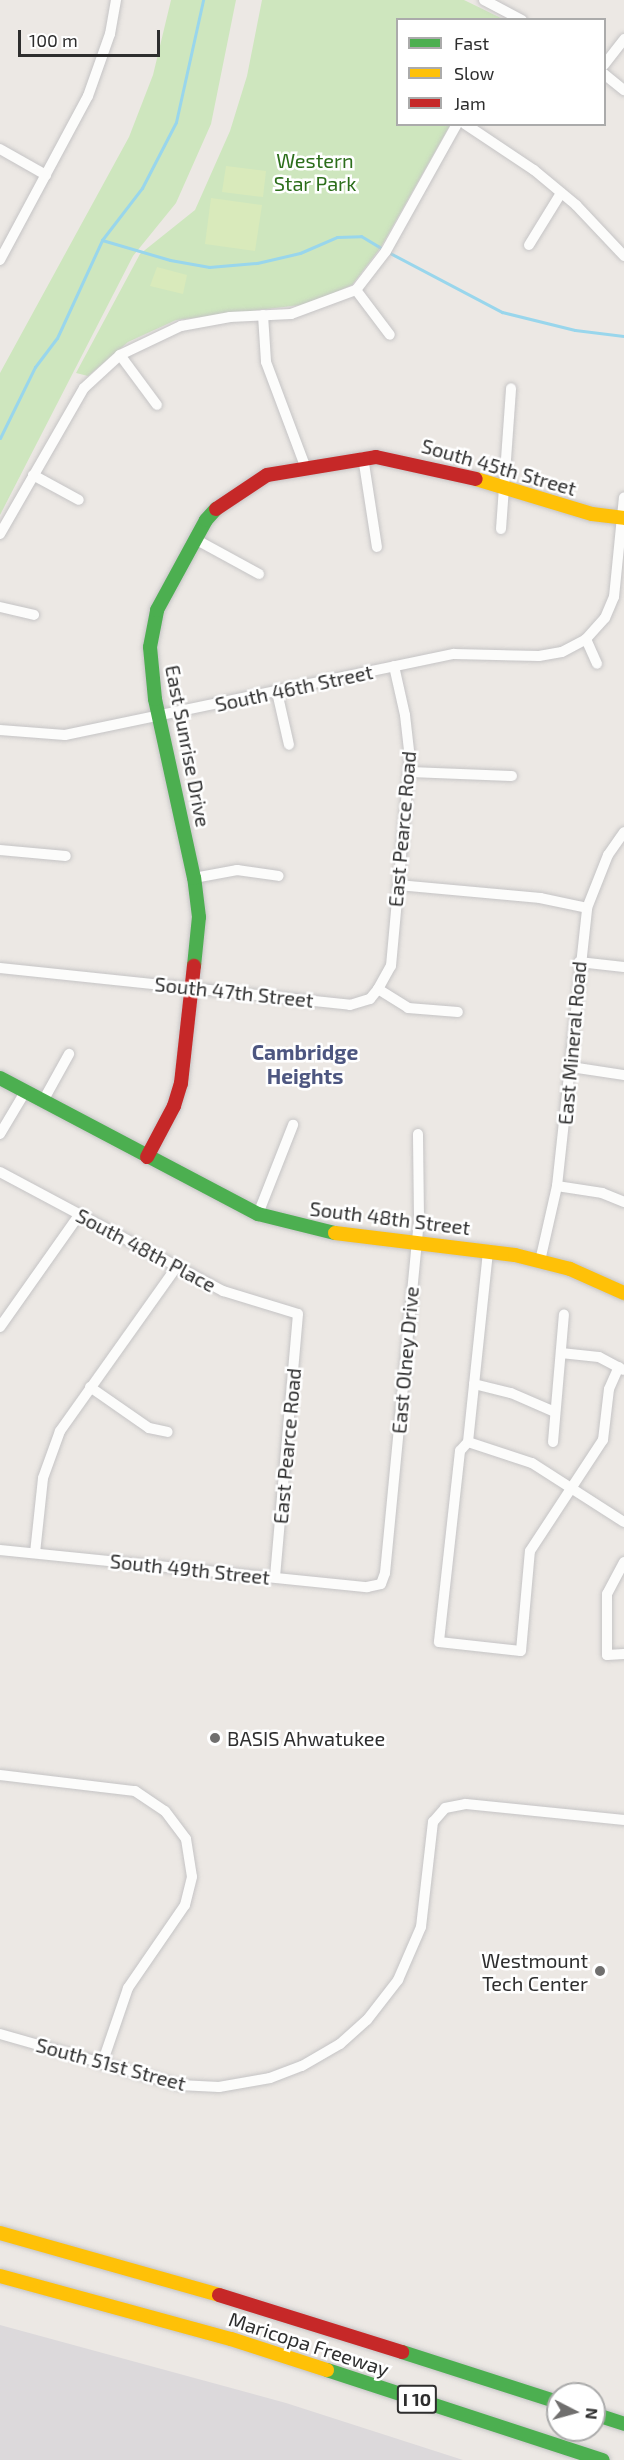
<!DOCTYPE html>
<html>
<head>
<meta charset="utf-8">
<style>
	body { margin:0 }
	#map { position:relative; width:624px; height:2460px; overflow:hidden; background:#ece8e4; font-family:"Exo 2",sans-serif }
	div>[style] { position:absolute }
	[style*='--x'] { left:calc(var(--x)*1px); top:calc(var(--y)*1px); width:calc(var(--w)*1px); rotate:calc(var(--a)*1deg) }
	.industrial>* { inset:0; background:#dcd9db }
	.green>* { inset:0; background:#cee6be }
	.pitch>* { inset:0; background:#d9eabb }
	.stream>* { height:3px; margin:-1.5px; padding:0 1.5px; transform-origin:1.5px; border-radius:1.5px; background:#99d6ec }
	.roads { filter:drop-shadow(0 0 2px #c5c4c5) drop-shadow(0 0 2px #c5c4c5) }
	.street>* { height:10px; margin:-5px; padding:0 5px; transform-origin:5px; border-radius:5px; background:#fcfcfb }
	.fast>* { height:14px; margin:-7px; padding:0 7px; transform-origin:7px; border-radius:7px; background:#4caf50 }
	.slow>* { height:14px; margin:-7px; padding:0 7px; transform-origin:7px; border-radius:7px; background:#ffc107 }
	.jam>* { height:14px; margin:-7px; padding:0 7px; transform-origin:7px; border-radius:7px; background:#c62828 }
	.dots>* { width:16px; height:16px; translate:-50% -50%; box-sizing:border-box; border:3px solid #fff; border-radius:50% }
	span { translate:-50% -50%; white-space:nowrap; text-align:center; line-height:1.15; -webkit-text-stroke:5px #fff; paint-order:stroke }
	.shield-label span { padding:2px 4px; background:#fff; border:2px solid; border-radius:4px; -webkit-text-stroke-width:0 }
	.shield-label { font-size:18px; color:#2e2e2e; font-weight:700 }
	.park-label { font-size:20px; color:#2c6e1b }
	.street-label { font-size:20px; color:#2e2e2e }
	.poi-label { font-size:20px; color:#2e2e2e }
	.left { translate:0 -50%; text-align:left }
	.right { translate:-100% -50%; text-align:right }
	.neighbourhood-label { font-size:21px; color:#4d5680; font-weight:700 }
	.legend { position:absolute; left:396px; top:18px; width:210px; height:108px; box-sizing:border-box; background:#fff; border:2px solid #ababab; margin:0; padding:8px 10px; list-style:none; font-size:18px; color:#2e2e2e }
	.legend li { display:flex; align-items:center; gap:12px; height:30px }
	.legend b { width:30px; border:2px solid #ababab }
	.north { position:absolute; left:546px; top:2382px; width:60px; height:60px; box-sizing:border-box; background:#fff; border:2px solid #ababab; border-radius:50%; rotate:96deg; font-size:16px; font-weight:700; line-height:24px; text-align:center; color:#2e2e2e }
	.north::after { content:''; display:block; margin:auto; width:21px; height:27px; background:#706f6e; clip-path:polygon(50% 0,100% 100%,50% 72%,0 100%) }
	.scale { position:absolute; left:18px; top:30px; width:142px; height:27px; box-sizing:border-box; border:3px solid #2e2e2e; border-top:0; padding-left:8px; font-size:18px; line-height:21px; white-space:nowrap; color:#2e2e2e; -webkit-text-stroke:4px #fff; paint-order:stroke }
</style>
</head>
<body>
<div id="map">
	<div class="industrial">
		<div style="clip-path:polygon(0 2325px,286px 2403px,463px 2460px,0 2460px)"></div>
	</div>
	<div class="green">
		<div style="clip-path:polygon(171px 0,236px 0,211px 124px,176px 203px,133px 256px,0 515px,0 373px,129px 137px,153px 75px)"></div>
		<div style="clip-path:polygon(262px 0,464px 0,503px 19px,398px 20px,398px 124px,450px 125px,381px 247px,352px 285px,309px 304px,176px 320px,128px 342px,88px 376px,76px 373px,140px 254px,195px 210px,230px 131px,247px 76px)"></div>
	</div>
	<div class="pitch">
		<div style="clip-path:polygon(226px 166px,266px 171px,263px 197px,222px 192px)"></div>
		<div style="clip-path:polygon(211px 198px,262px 205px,255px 251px,205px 244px)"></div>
		<div style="clip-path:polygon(157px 267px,187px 275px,183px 294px,150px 286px)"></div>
	</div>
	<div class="stream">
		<div style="--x:102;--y:240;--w:71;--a:16.4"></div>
		<div style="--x:170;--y:260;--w:40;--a:10"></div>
		<div style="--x:209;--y:267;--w:48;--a:-4.8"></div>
		<div style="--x:257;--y:263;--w:44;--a:-13.1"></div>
		<div style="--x:300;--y:253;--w:40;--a:-23.4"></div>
		<div style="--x:337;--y:237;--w:24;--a:-2"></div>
		<div style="--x:361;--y:236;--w:26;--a:31"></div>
		<div style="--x:388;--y:252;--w:129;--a:27.8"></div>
		<div style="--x:502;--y:312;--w:75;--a:13.9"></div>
		<div style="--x:575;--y:330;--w:49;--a:7"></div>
		<div style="--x:0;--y:438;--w:79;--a:-63.8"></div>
		<div style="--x:35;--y:367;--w:36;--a:-53"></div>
		<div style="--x:57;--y:338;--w:108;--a:-65.3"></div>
		<div style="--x:102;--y:240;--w:66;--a:-52.4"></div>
		<div style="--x:142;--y:188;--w:74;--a:-62.7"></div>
		<div style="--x:176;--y:122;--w:125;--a:-77.5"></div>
	</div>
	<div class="roads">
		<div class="street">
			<div style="--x:484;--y:0;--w:43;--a:27.8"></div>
			<div style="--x:604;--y:65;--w:33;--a:-52"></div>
			<div style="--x:604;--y:74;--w:26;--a:39"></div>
			<div style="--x:465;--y:124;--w:83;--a:33.7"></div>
			<div style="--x:534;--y:170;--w:55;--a:39.8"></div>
			<div style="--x:576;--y:205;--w:70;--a:46.7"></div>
			<div style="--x:0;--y:149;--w:53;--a:29.5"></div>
			<div style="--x:529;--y:245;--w:61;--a:-58.4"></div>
			<div style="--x:0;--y:260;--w:186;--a:-61.8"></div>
			<div style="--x:88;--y:96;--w:66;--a:-70.5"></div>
			<div style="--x:110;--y:34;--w:35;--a:-80"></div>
			<div style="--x:356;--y:290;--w:56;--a:52.9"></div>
			<div style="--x:263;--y:315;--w:47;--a:86.3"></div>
			<div style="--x:266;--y:362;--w:111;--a:69.4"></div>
			<div style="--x:120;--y:355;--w:62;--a:53.5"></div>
			<div style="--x:363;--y:457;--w:91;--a:81.2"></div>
			<div style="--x:33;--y:475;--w:52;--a:28.5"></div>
			<div style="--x:501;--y:529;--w:141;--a:-85.9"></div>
			<div style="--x:0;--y:534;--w:168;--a:-60.1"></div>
			<div style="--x:84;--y:388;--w:49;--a:-42.5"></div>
			<div style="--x:120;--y:355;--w:68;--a:-25.4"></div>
			<div style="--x:181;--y:326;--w:50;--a:-10.4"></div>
			<div style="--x:230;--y:317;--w:61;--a:-2.8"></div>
			<div style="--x:291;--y:314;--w:69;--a:-20.3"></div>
			<div style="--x:356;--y:290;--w:49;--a:-52.4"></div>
			<div style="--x:386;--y:251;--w:145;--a:-60.8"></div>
			<div style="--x:195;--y:539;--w:73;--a:28.7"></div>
			<div style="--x:0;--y:607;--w:35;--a:13"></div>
			<div style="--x:586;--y:639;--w:27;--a:66"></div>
			<div style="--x:277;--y:692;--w:54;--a:77.2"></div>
			<div style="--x:0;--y:730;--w:65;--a:4.4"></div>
			<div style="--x:65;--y:735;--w:397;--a:-11.8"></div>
			<div style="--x:454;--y:654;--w:85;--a:1.3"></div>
			<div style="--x:539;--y:656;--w:23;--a:-10"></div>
			<div style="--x:562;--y:652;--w:27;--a:-28"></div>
			<div style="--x:586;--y:639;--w:28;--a:-48"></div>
			<div style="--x:605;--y:618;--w:23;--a:-67"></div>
			<div style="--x:614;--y:597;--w:100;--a:-84.3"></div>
			<div style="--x:409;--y:772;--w:103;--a:2.2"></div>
			<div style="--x:0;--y:850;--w:66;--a:5.2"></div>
			<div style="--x:194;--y:878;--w:44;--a:-10.5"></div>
			<div style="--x:237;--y:870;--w:42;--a:8.1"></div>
			<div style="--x:398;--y:885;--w:143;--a:5.2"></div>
			<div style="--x:540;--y:898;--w:48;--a:12"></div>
			<div style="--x:579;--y:962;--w:45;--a:6.3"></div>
			<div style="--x:0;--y:968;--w:352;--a:6"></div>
			<div style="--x:350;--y:1005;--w:21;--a:-17"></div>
			<div style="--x:370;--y:999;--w:13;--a:-51"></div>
			<div style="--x:378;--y:989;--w:36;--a:32"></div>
			<div style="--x:408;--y:1008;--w:50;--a:4.6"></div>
			<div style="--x:378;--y:989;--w:26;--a:-61"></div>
			<div style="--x:391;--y:966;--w:208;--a:-84.8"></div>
			<div style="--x:410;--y:759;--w:44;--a:-96.5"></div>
			<div style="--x:405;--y:715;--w:50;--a:-102.7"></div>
			<div style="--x:571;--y:1067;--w:54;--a:8.6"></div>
			<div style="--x:43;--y:1101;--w:54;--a:-61"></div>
			<div style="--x:0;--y:1134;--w:49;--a:-59.2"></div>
			<div style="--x:0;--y:1172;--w:253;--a:28.1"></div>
			<div style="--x:223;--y:1291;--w:78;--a:17"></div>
			<div style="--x:298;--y:1314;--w:264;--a:95"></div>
			<div style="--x:557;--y:1186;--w:46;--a:8.8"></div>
			<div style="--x:602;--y:1193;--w:24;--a:22"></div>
			<div style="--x:258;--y:1214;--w:96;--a:-68.5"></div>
			<div style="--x:540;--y:1261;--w:77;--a:-77.2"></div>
			<div style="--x:557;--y:1186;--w:280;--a:-83.8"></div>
			<div style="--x:587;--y:908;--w:57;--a:-68.4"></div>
			<div style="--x:608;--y:855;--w:28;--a:-55"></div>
			<div style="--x:0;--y:1327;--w:137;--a:-54.8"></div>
			<div style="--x:561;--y:1353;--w:38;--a:6"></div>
			<div style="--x:599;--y:1357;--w:27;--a:28"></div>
			<div style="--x:474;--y:1384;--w:38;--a:14"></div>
			<div style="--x:511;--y:1393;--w:48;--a:23.4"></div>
			<div style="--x:90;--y:1387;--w:72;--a:34.8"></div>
			<div style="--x:149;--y:1428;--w:19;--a:12"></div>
			<div style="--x:468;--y:1442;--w:12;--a:132"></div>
			<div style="--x:460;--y:1451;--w:192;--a:96.3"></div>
			<div style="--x:439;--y:1642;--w:82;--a:6.3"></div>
			<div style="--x:521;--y:1651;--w:100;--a:-84.9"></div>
			<div style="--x:530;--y:1551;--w:133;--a:-56.7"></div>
			<div style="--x:603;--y:1440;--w:51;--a:-83.3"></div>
			<div style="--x:609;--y:1389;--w:24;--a:-66"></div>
			<div style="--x:468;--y:1442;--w:192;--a:-84"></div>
			<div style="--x:468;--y:1442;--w:67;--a:18.2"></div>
			<div style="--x:532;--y:1463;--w:109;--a:32.7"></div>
			<div style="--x:553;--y:1442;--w:128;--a:-85.1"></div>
			<div style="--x:0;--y:1550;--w:369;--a:5.8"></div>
			<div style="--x:367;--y:1587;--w:14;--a:-12"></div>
			<div style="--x:381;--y:1584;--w:12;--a:-70"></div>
			<div style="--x:385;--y:1573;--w:357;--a:-84.5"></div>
			<div style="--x:419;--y:1218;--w:84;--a:-90.7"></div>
			<div style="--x:35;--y:1553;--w:75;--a:-83.9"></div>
			<div style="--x:43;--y:1478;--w:50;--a:-70.1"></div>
			<div style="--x:60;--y:1431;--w:200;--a:-54.6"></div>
			<div style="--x:624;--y:1562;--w:36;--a:118"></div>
			<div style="--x:607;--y:1594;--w:61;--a:90"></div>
			<div style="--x:607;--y:1655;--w:17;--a:-3"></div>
			<div style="--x:0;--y:1775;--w:136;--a:6.8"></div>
			<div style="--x:135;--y:1791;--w:36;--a:34"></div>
			<div style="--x:165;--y:1811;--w:35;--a:53"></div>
			<div style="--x:186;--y:1839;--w:38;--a:81"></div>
			<div style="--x:192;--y:1877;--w:29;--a:104"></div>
			<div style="--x:185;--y:1905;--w:101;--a:124.5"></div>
			<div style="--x:128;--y:1988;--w:80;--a:108.9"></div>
			<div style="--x:0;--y:2034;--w:186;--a:15.9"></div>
			<div style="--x:179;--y:2085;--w:40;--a:2.9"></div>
			<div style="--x:219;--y:2087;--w:52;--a:-10"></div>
			<div style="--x:270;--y:2078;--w:34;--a:-21"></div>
			<div style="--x:302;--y:2066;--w:44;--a:-30.1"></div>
			<div style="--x:340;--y:2044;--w:36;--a:-42"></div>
			<div style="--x:367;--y:2020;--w:51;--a:-52.2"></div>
			<div style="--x:398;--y:1980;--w:58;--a:-66.5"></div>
			<div style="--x:421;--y:1927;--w:106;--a:-83.5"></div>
			<div style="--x:433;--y:1822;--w:18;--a:-49"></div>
			<div style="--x:445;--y:1808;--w:21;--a:-11"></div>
			<div style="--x:466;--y:1804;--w:159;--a:5.8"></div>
		</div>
		<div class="fast">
			<div style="--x:194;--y:966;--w:49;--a:-84.2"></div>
			<div style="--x:199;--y:917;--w:39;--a:-97"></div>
			<div style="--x:194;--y:878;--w:183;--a:-102.3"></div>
			<div style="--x:155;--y:699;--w:52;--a:-95.5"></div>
			<div style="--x:150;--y:647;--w:38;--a:-79"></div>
			<div style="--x:157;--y:610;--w:102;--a:-61.4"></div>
			<div style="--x:206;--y:520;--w:15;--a:-48"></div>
			<div style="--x:0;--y:1078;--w:292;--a:27.8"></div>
			<div style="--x:258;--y:1214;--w:79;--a:13.9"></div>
			<div style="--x:402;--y:2352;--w:164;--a:17.8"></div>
			<div style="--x:327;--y:2370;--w:290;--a:18.1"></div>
			<div style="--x:594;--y:2414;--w:32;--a:18"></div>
		</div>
		<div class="slow">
			<div style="--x:476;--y:479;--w:121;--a:16.8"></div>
			<div style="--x:592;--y:514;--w:32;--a:7"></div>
			<div style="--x:335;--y:1233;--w:181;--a:7"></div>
			<div style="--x:515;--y:1255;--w:57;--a:14.3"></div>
			<div style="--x:570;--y:1269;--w:59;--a:24"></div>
			<div style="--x:0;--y:2233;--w:228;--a:15.8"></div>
			<div style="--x:0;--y:2276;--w:239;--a:15.3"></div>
			<div style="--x:231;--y:2339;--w:101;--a:17.9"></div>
		</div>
		<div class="jam">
			<div style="--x:216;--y:509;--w:61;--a:-33.7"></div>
			<div style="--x:267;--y:475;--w:110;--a:-9.4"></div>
			<div style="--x:376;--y:457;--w:102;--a:12.4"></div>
			<div style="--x:147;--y:1157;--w:58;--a:-62.1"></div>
			<div style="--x:174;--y:1106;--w:24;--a:-73"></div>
			<div style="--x:181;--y:1083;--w:118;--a:-83.7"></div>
			<div style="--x:219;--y:2295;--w:192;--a:17.3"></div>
		</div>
	</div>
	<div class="dots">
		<div style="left:215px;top:1738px;background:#706f6e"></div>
		<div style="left:600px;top:1971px;background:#706f6e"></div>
	</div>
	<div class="shield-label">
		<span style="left:417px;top:2399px">I 10</span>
	</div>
	<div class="park-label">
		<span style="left:315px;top:172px">Western<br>Star Park</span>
	</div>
	<div class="street-label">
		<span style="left:499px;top:467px;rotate:16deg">South 45th Street</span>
		<span style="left:294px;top:688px;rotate:-12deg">South 46th Street</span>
		<span style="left:188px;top:746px;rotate:79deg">East Sunrise Drive</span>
		<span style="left:402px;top:829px;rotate:-85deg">East Pearce Road</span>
		<span style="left:234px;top:992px;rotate:6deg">South 47th Street</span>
		<span style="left:572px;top:1043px;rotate:-85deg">East Mineral Road</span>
		<span style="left:390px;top:1218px;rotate:7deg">South 48th Street</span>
		<span style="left:146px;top:1250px;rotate:28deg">South 48th Place</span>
		<span style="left:405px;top:1360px;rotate:-85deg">East Olney Drive</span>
		<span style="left:287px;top:1446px;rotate:-85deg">East Pearce Road</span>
		<span style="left:190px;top:1569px;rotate:6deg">South 49th Street</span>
		<span style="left:111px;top:2064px;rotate:15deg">South 51st Street</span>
		<span style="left:309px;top:2344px;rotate:18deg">Maricopa Freeway</span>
	</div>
	<div class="poi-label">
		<span class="left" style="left:227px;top:1738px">BASIS Ahwatukee</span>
		<span class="right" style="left:588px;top:1972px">Westmount<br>Tech Center</span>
	</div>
	<div class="neighbourhood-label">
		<span style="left:305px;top:1064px">Cambridge<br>Heights</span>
	</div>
	<ul class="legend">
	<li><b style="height:8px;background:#4caf50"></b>Fast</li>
	<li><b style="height:8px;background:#ffc107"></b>Slow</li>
	<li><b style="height:8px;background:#c62828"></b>Jam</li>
	</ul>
	<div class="north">N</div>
	<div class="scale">100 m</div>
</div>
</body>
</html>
